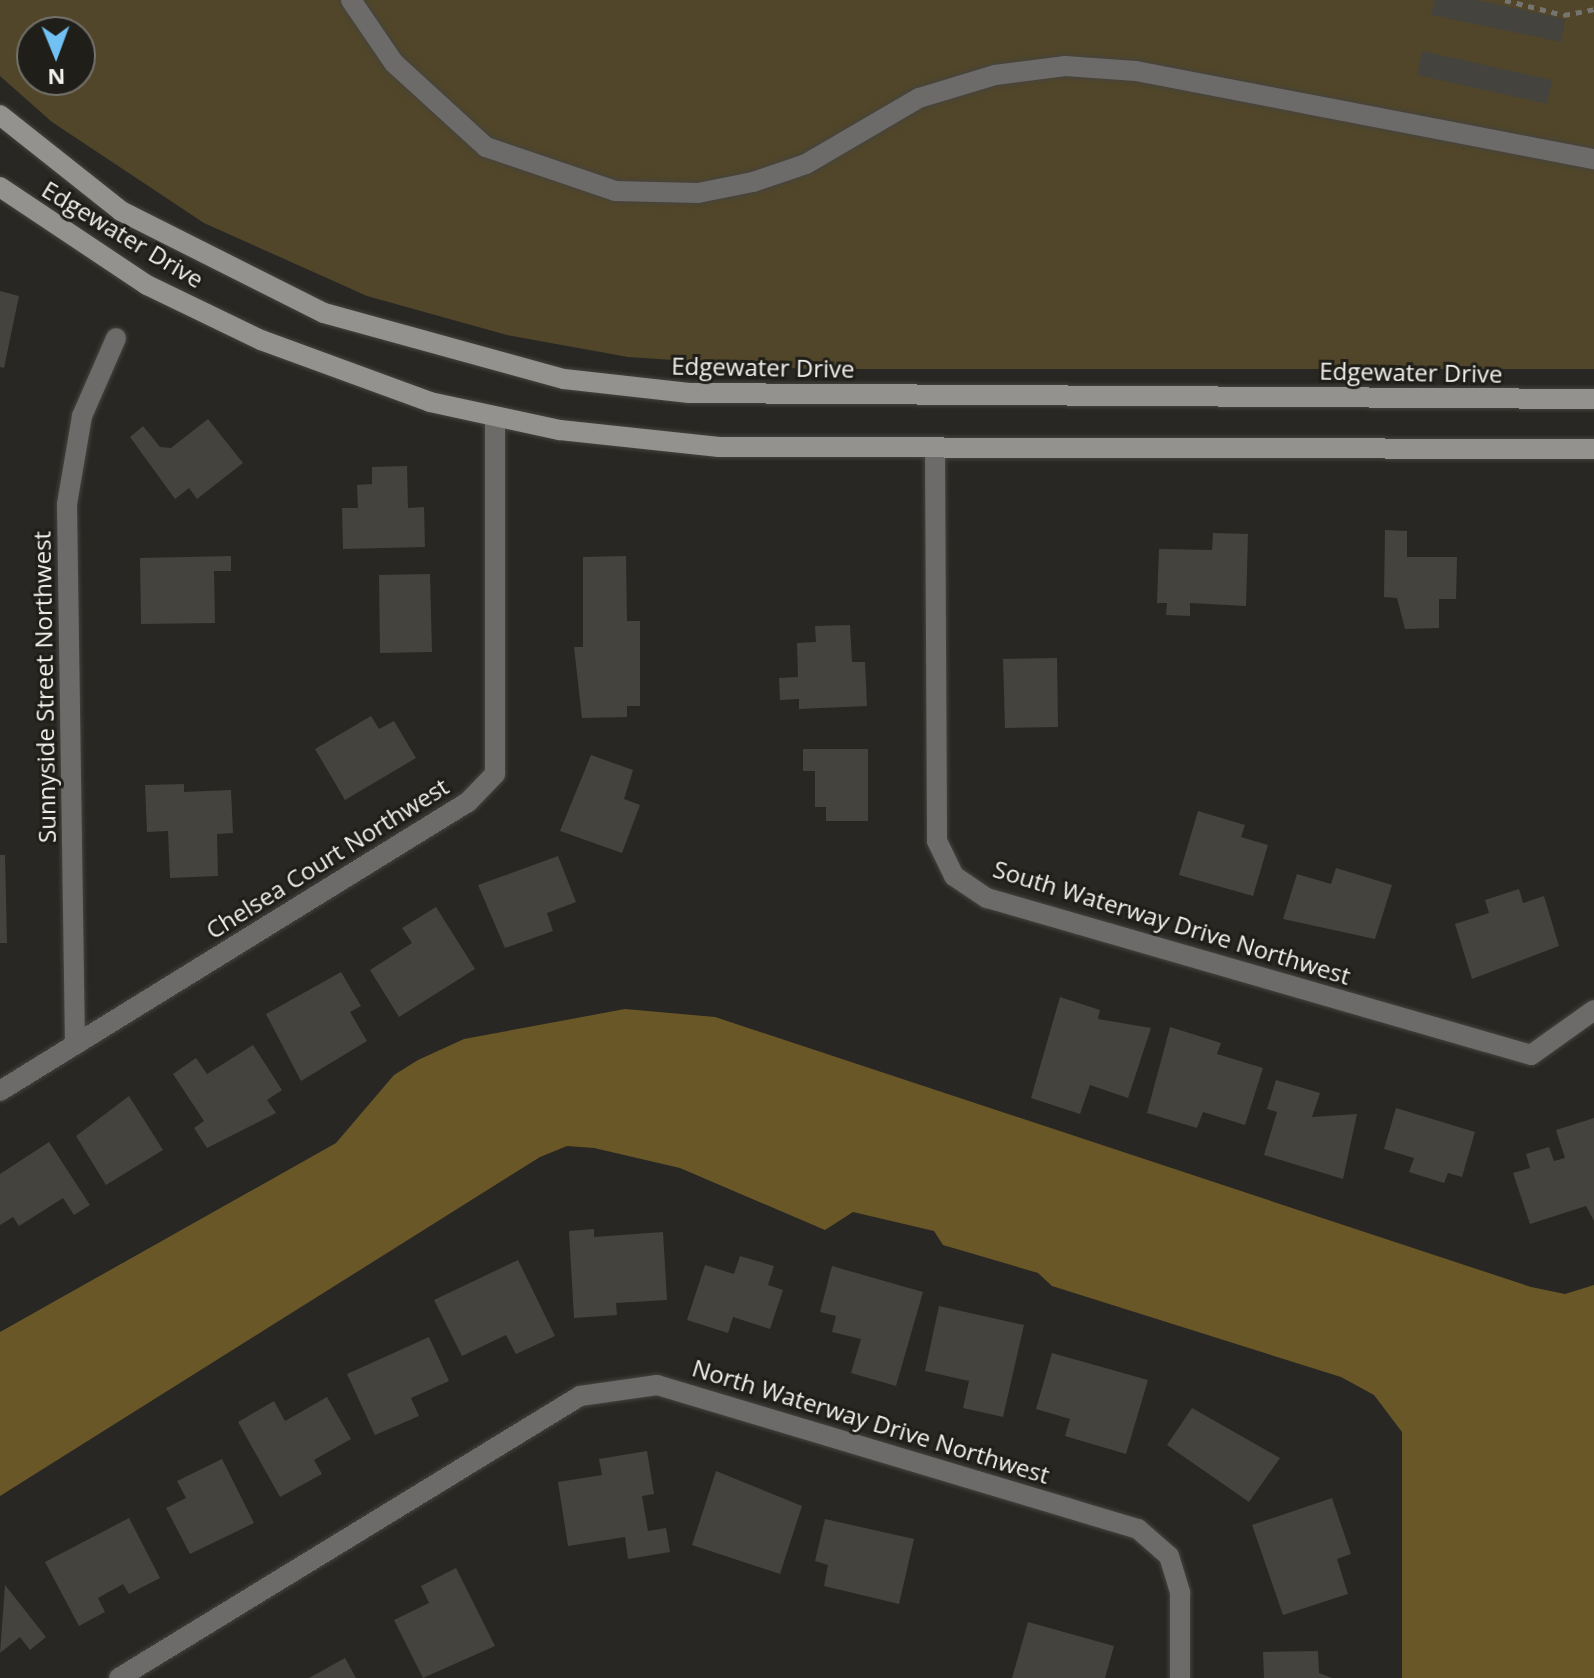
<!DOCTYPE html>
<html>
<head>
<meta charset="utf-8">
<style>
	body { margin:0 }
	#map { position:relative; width:1594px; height:1678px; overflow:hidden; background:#292723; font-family:"Open Sans",sans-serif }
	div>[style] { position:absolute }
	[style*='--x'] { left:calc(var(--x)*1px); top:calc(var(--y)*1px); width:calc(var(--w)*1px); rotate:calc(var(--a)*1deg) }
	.green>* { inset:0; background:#514629 }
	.water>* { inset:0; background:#695727 }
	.building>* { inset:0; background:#45433e }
	.path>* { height:5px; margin-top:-2.5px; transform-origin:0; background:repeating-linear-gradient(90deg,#767471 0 6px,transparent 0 12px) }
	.roads { filter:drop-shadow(0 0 2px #45433f) drop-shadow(0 0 2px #45433f) }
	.street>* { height:20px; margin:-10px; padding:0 10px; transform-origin:10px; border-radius:10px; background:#6c6b69 }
	.secondary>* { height:20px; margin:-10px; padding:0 10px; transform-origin:10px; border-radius:10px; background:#93928e }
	span { translate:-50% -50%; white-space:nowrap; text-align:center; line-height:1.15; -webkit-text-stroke:6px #1f1e19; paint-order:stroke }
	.street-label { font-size:24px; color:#f2f1ee }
	.north { position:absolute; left:16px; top:16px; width:80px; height:80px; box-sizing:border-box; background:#1f1e19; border:2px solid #73726e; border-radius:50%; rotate:179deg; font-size:22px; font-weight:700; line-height:32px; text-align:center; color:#f2f1ee }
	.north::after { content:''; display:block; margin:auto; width:28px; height:36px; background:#71c1f5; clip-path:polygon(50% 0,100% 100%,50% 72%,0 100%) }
</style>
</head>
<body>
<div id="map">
	<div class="green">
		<div style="clip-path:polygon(evenodd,0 0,1594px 0,1594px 369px,808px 369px,628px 357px,507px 335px,367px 296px,204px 223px,52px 122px,0 76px,0 0,32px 32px,80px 32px,80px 80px,32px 80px,32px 32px)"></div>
	</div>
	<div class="water">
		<div style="clip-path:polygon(625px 1009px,715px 1017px,1531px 1287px,1565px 1294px,1594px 1285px,1594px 1678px,1402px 1678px,1402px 1432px,1374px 1395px,1341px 1377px,1052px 1286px,1038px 1273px,943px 1245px,934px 1231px,853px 1212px,825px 1230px,680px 1168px,594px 1148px,567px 1146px,540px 1157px,0 1496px,0 1332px,336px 1143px,394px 1075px,418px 1060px,464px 1039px)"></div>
	</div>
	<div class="building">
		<div style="clip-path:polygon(1434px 0,1477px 0,1565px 19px,1561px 42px,1431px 15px)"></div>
		<div style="clip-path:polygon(1422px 51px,1552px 80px,1547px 104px,1417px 75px)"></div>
		<div style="clip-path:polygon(0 291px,19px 296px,4px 368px,0 367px)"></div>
		<div style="clip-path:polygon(208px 419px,243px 463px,197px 499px,189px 488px,175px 499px,130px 437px,143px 426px,160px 447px,171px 448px)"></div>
		<div style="clip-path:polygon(407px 466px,408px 508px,424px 507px,425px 547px,343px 549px,342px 508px,358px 508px,357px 485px,372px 484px,372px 467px)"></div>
		<div style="clip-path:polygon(1385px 530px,1407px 531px,1407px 557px,1457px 557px,1456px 599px,1439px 599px,1439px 628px,1405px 629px,1397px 598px,1384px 597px)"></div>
		<div style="clip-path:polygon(1213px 533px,1248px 534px,1246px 606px,1190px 603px,1190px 616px,1166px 615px,1167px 603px,1157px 603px,1159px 549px,1212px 550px)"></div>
		<div style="clip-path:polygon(231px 556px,231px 571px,214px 571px,215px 623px,141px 624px,140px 558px)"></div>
		<div style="clip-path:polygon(626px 556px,627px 621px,640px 621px,640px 706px,627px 706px,627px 717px,582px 718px,574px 647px,583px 647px,583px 557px)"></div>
		<div style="clip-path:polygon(430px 574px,432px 652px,380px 653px,379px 575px)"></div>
		<div style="clip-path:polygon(850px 625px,852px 662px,865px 662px,867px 706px,799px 709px,799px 699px,780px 700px,779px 678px,798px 677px,797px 643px,816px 642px,815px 626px)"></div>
		<div style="clip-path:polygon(1057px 658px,1058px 727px,1005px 728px,1003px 659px)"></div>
		<div style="clip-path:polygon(371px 716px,379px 729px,394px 721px,416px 758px,345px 800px,315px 749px)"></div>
		<div style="clip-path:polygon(803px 749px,868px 749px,868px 821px,826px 821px,826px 807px,815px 807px,815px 771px,803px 771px)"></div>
		<div style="clip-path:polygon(591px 755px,633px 770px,624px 799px,640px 805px,622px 853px,560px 831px)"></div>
		<div style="clip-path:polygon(184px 784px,184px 792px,231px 790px,233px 833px,217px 834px,218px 876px,170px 878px,168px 831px,147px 832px,145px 785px)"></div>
		<div style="clip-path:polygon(1198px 811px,1245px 825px,1241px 837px,1268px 845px,1253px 896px,1179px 875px)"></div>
		<div style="clip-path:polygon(0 855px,5px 855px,7px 943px,0 943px)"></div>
		<div style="clip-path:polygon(558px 856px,576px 902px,547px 913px,553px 931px,505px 948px,478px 885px)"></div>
		<div style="clip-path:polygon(1336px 868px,1392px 885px,1375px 939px,1283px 919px,1297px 874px,1331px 884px)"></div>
		<div style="clip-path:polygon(1519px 889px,1523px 903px,1544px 896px,1559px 946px,1472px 979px,1455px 924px,1489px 913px,1485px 900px)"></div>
		<div style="clip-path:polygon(436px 907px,475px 969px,399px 1017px,370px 970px,412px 943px,402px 928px)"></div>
		<div style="clip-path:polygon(341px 972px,361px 1006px,350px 1012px,367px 1041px,301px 1081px,266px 1014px)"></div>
		<div style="clip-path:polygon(1060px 997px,1100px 1010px,1098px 1019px,1151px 1028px,1128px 1098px,1090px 1085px,1080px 1114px,1031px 1098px)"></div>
		<div style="clip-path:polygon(1170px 1027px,1221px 1043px,1217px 1054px,1263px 1068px,1245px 1125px,1203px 1112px,1197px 1128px,1147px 1113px)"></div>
		<div style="clip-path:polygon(253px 1045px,282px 1090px,267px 1100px,276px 1113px,207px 1148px,194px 1128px,204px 1121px,173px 1074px,196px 1058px,207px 1074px)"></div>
		<div style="clip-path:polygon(1276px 1080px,1320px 1093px,1312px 1117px,1357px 1114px,1343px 1179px,1264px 1155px,1277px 1112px,1267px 1109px)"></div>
		<div style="clip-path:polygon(129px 1096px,163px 1150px,106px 1185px,76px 1136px)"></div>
		<div style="clip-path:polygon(1396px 1108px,1475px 1132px,1462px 1177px,1448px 1173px,1444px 1183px,1409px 1172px,1414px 1158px,1384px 1149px)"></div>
		<div style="clip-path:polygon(1594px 1118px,1594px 1221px,1586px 1206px,1530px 1224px,1513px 1173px,1530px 1168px,1526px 1154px,1549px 1147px,1554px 1161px,1565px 1158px,1556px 1130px)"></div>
		<div style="clip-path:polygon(49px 1142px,90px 1205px,74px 1215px,63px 1198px,19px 1226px,13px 1217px,0 1225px,0 1174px)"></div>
		<div style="clip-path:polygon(594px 1229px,594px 1237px,663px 1232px,667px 1300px,616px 1303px,617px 1315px,574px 1318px,569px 1231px)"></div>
		<div style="clip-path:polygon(740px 1256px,774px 1266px,768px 1285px,783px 1290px,770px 1329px,733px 1317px,728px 1333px,687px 1320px,705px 1265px,734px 1274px)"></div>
		<div style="clip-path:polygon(518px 1260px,555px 1336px,516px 1354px,506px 1335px,462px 1356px,434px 1300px)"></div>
		<div style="clip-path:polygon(832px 1266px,923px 1292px,896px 1386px,851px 1373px,861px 1339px,832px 1332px,836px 1316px,820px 1312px)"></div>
		<div style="clip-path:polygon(939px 1306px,1024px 1325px,1003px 1417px,963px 1408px,969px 1381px,925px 1371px)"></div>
		<div style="clip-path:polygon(429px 1337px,449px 1381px,411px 1398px,419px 1416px,375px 1435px,347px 1374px)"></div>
		<div style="clip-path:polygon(1052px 1353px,1148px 1380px,1126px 1454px,1065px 1436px,1070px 1419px,1036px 1409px)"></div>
		<div style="clip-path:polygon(327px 1397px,351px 1439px,314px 1460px,322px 1474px,280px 1497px,238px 1422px,274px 1401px,285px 1421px)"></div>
		<div style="clip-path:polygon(1192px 1408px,1280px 1458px,1249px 1502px,1167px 1445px)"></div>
		<div style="clip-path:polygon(647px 1451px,654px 1494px,642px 1496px,648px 1531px,666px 1528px,670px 1552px,628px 1559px,625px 1537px,568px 1546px,558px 1482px,602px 1475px,599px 1459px)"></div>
		<div style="clip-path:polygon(222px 1459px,254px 1523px,190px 1554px,166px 1508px,186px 1498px,177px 1481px)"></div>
		<div style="clip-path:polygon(716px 1471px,802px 1506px,780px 1574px,692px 1545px)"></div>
		<div style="clip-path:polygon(1332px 1498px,1351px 1554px,1337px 1559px,1348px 1594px,1283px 1615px,1252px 1525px)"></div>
		<div style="clip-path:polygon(129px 1518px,160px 1578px,129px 1594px,123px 1584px,98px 1598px,105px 1612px,79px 1626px,45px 1562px)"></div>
		<div style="clip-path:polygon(825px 1519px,914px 1539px,899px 1604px,824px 1586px,828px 1565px,815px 1561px)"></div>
		<div style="clip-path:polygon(456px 1568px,495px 1646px,423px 1678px,394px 1620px,429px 1603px,421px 1586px)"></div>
		<div style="clip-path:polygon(5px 1585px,46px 1637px,30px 1650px,20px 1637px,0 1653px)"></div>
		<div style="clip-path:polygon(1028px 1622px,1114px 1646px,1105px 1678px,1012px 1678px)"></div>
		<div style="clip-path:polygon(1318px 1651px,1319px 1673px,1332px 1678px,1264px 1678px,1263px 1652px)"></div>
		<div style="clip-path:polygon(345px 1658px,356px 1678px,309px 1678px)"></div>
	</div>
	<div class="path">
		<div style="--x:1505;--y:0;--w:61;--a:14.3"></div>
		<div style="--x:1564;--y:15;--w:31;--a:-11"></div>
	</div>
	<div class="roads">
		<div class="street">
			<div style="--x:351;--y:0;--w:76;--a:55.7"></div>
			<div style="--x:394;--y:63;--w:125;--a:42.4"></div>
			<div style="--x:486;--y:147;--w:136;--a:18.8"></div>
			<div style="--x:615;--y:191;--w:83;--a:1.4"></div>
			<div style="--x:698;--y:193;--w:56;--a:-11.3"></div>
			<div style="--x:753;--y:182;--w:56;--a:-18.8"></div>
			<div style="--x:806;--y:164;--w:131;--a:-30.3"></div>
			<div style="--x:919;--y:98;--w:79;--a:-16.8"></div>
			<div style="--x:995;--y:75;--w:71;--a:-7.3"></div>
			<div style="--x:1065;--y:66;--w:71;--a:4"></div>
			<div style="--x:1136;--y:71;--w:466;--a:10.9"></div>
			<div style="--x:935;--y:450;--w:391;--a:89.7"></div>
			<div style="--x:937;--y:841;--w:39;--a:64"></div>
			<div style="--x:954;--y:876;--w:40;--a:34"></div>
			<div style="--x:987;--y:898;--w:566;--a:16.1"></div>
			<div style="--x:1531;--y:1055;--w:77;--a:-35.5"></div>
			<div style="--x:75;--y:1045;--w:541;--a:-90.85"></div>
			<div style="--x:67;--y:504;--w:89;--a:-80.3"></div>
			<div style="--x:82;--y:416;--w:85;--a:-66.4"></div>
			<div style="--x:0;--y:1091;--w:550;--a:-31.7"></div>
			<div style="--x:468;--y:802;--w:39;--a:-46"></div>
			<div style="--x:495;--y:774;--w:356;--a:-90"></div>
			<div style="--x:119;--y:1678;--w:540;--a:-31.45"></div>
			<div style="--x:580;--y:1396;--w:78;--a:-8.1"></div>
			<div style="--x:657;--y:1385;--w:502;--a:16.67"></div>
			<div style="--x:1138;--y:1529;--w:41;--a:41.1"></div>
			<div style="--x:1169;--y:1556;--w:39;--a:73"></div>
			<div style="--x:1180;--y:1593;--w:85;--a:90"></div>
		</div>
		<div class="secondary">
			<div style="--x:0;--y:115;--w:154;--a:38.4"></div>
			<div style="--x:121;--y:211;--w:227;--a:26.7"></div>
			<div style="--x:324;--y:313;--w:249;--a:15.4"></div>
			<div style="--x:564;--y:379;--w:126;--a:6.4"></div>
			<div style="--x:689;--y:393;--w:905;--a:0.38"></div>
			<div style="--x:0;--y:187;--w:177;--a:33.7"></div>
			<div style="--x:147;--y:285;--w:127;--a:25.8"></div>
			<div style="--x:261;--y:340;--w:180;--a:20.1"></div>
			<div style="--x:430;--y:402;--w:133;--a:12.2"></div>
			<div style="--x:560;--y:430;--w:160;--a:6.1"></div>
			<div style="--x:719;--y:447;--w:875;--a:0.13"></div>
		</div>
	</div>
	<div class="street-label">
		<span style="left:123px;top:234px;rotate:31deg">Edgewater Drive</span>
		<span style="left:763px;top:367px;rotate:1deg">Edgewater Drive</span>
		<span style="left:1411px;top:372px;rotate:1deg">Edgewater Drive</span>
		<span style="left:44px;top:687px;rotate:-91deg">Sunnyside Street Northwest</span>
		<span style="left:327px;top:858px;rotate:-32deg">Chelsea Court Northwest</span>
		<span style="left:1172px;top:922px;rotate:17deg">South Waterway Drive Northwest</span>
		<span style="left:871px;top:1421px;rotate:17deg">North Waterway Drive Northwest</span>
	</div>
	<div class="north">N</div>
</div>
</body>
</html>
